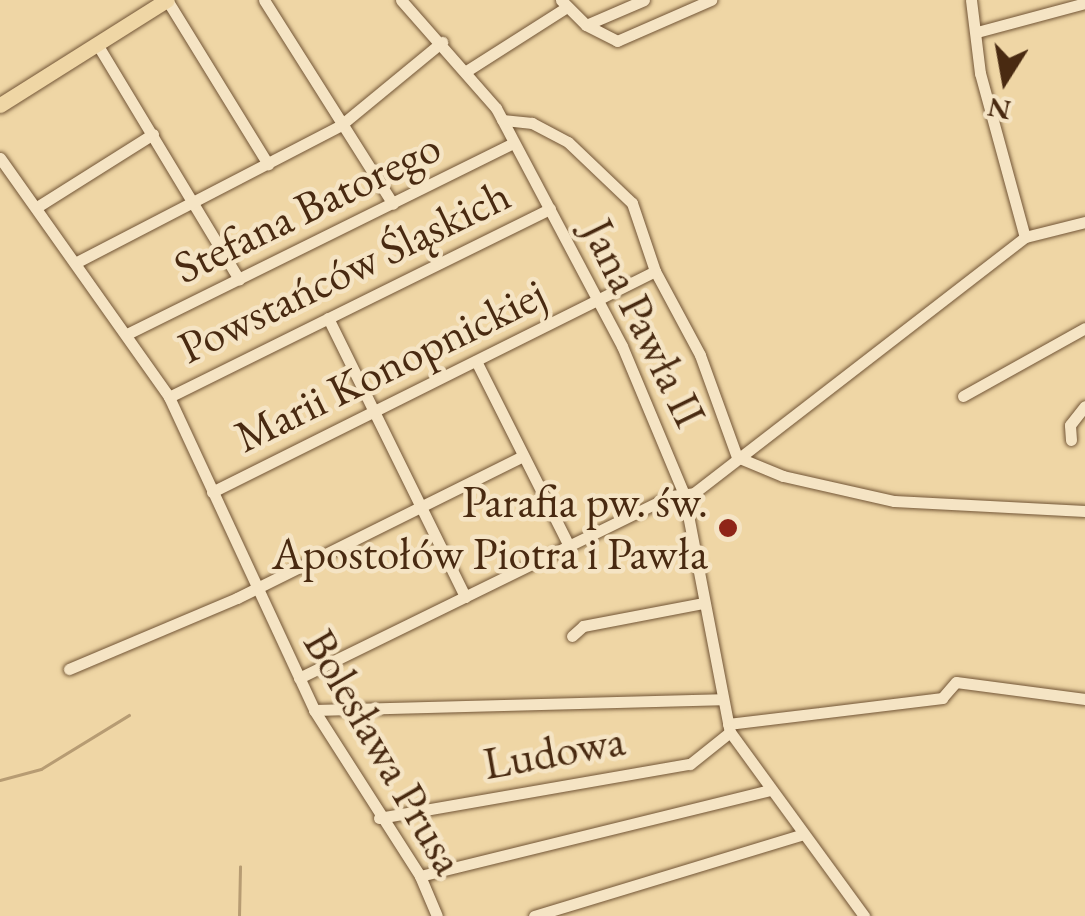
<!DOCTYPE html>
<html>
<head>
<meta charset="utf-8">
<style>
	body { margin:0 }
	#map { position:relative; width:1085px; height:916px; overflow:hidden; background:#efd6a5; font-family:"EB Garamond",serif }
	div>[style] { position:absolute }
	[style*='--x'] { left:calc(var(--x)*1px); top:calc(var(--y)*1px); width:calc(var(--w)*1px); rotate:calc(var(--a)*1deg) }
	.stream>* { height:2.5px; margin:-1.25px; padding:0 1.25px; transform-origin:1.25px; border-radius:1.25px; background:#b79c73 }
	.roads { filter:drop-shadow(0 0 2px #725536) drop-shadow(0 0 2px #725536) }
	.minor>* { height:11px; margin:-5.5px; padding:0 5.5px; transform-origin:5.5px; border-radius:5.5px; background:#f5e4c4 }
	.major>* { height:15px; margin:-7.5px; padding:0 7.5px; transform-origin:7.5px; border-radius:7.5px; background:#efd6a5 }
	.dots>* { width:28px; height:28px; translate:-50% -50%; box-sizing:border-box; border:5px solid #f5e4c4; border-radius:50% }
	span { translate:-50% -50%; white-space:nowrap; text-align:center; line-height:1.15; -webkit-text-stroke:9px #f5e4c4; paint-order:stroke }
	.street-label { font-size:45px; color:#492a11 }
	.poi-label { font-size:45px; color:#492a11 }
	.right { translate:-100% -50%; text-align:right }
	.north { position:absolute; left:955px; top:30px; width:100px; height:100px; -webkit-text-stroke:8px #f5e4c4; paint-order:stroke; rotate:191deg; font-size:28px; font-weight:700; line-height:40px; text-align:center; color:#492a11 }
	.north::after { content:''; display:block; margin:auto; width:35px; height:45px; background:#492a11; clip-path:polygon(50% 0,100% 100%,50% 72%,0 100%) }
</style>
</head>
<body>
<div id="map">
	<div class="stream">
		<div style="--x:0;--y:780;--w:42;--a:-15"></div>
		<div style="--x:41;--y:769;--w:103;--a:-31.5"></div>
		<div style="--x:239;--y:916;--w:49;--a:-88.8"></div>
	</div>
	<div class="roads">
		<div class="minor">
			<div style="--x:167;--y:0;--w:193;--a:58.4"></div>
			<div style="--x:264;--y:0;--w:241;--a:57.7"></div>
			<div style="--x:401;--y:0;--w:144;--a:48.7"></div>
			<div style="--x:496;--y:108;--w:269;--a:62.1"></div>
			<div style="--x:622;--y:346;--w:160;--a:67.3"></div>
			<div style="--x:684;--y:494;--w:242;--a:79.1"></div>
			<div style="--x:730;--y:732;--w:228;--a:53.9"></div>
			<div style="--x:561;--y:0;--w:35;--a:45"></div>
			<div style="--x:586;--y:25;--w:35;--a:27"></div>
			<div style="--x:617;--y:41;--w:103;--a:-23.6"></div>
			<div style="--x:971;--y:0;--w:74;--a:83"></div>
			<div style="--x:980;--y:73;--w:170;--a:74.7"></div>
			<div style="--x:586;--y:25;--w:63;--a:-23.3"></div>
			<div style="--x:977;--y:32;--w:112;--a:-15"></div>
			<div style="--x:97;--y:44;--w:275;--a:58.9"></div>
			<div style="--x:468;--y:70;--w:117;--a:-32.5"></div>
			<div style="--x:0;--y:158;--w:293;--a:54.7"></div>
			<div style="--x:169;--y:397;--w:345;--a:65.1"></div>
			<div style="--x:314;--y:710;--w:197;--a:57.4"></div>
			<div style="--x:420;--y:876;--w:43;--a:67"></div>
			<div style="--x:37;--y:207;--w:137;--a:-32.2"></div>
			<div style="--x:77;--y:262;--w:297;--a:-27.4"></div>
			<div style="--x:341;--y:125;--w:131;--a:-39.4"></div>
			<div style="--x:655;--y:271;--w:95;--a:61.8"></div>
			<div style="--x:700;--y:355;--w:109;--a:70.1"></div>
			<div style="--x:737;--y:457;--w:50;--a:22.4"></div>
			<div style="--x:783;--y:476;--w:114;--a:12.7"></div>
			<div style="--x:894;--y:501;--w:191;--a:3"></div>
			<div style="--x:328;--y:318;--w:311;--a:63.8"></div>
			<div style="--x:129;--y:333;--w:429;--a:-26.3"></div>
			<div style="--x:476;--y:361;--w:207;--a:63.3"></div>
			<div style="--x:963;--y:396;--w:140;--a:-29.1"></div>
			<div style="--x:169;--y:397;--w:425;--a:-26.3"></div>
			<div style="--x:1071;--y:440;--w:15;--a:-94"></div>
			<div style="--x:1070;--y:425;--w:24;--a:-52"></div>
			<div style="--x:212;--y:492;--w:495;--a:-26.5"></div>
			<div style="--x:655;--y:271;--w:72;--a:-108.7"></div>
			<div style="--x:632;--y:203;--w:88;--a:-136.4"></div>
			<div style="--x:568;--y:142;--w:41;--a:-152.2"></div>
			<div style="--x:532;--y:123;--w:30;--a:-174"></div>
			<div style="--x:572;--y:636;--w:15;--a:-42"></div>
			<div style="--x:583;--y:626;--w:123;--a:-10.8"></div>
			<div style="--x:69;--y:669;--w:182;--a:-22.9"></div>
			<div style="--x:237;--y:598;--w:317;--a:-26.4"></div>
			<div style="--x:299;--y:678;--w:414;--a:-26.1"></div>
			<div style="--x:671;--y:496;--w:23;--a:-7"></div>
			<div style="--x:694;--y:493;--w:418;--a:-37.7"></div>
			<div style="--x:1025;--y:237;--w:62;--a:-14"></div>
			<div style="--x:314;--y:710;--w:407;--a:-1.5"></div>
			<div style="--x:728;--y:724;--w:216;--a:-6.9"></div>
			<div style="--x:942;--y:698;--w:21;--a:-49"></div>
			<div style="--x:956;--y:682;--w:130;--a:7.5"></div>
			<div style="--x:379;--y:818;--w:316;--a:-9.9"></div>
			<div style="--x:690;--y:764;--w:51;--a:-38.7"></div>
			<div style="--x:420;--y:876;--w:361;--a:-13.8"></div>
			<div style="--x:534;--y:916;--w:282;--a:-16.9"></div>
		</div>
		<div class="major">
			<div style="--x:0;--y:105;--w:197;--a:-32.2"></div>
		</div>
	</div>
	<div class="dots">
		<div style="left:728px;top:528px;background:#8f2418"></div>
	</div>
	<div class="street-label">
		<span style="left:307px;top:207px;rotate:-26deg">Stefana Batorego</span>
		<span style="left:344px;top:271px;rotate:-26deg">Powstańców Śląskich</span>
		<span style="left:644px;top:323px;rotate:64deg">Jana Pawła II</span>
		<span style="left:390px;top:365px;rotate:-26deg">Marii Konopnickiej</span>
		<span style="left:384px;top:752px;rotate:60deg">Bolesława Prusa</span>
		<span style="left:554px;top:752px;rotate:-10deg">Ludowa</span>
	</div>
	<div class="poi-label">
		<span class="right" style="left:708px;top:528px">Parafia pw. św.<br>Apostołów Piotra i Pawła</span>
	</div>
	<div class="north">N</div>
</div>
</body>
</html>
